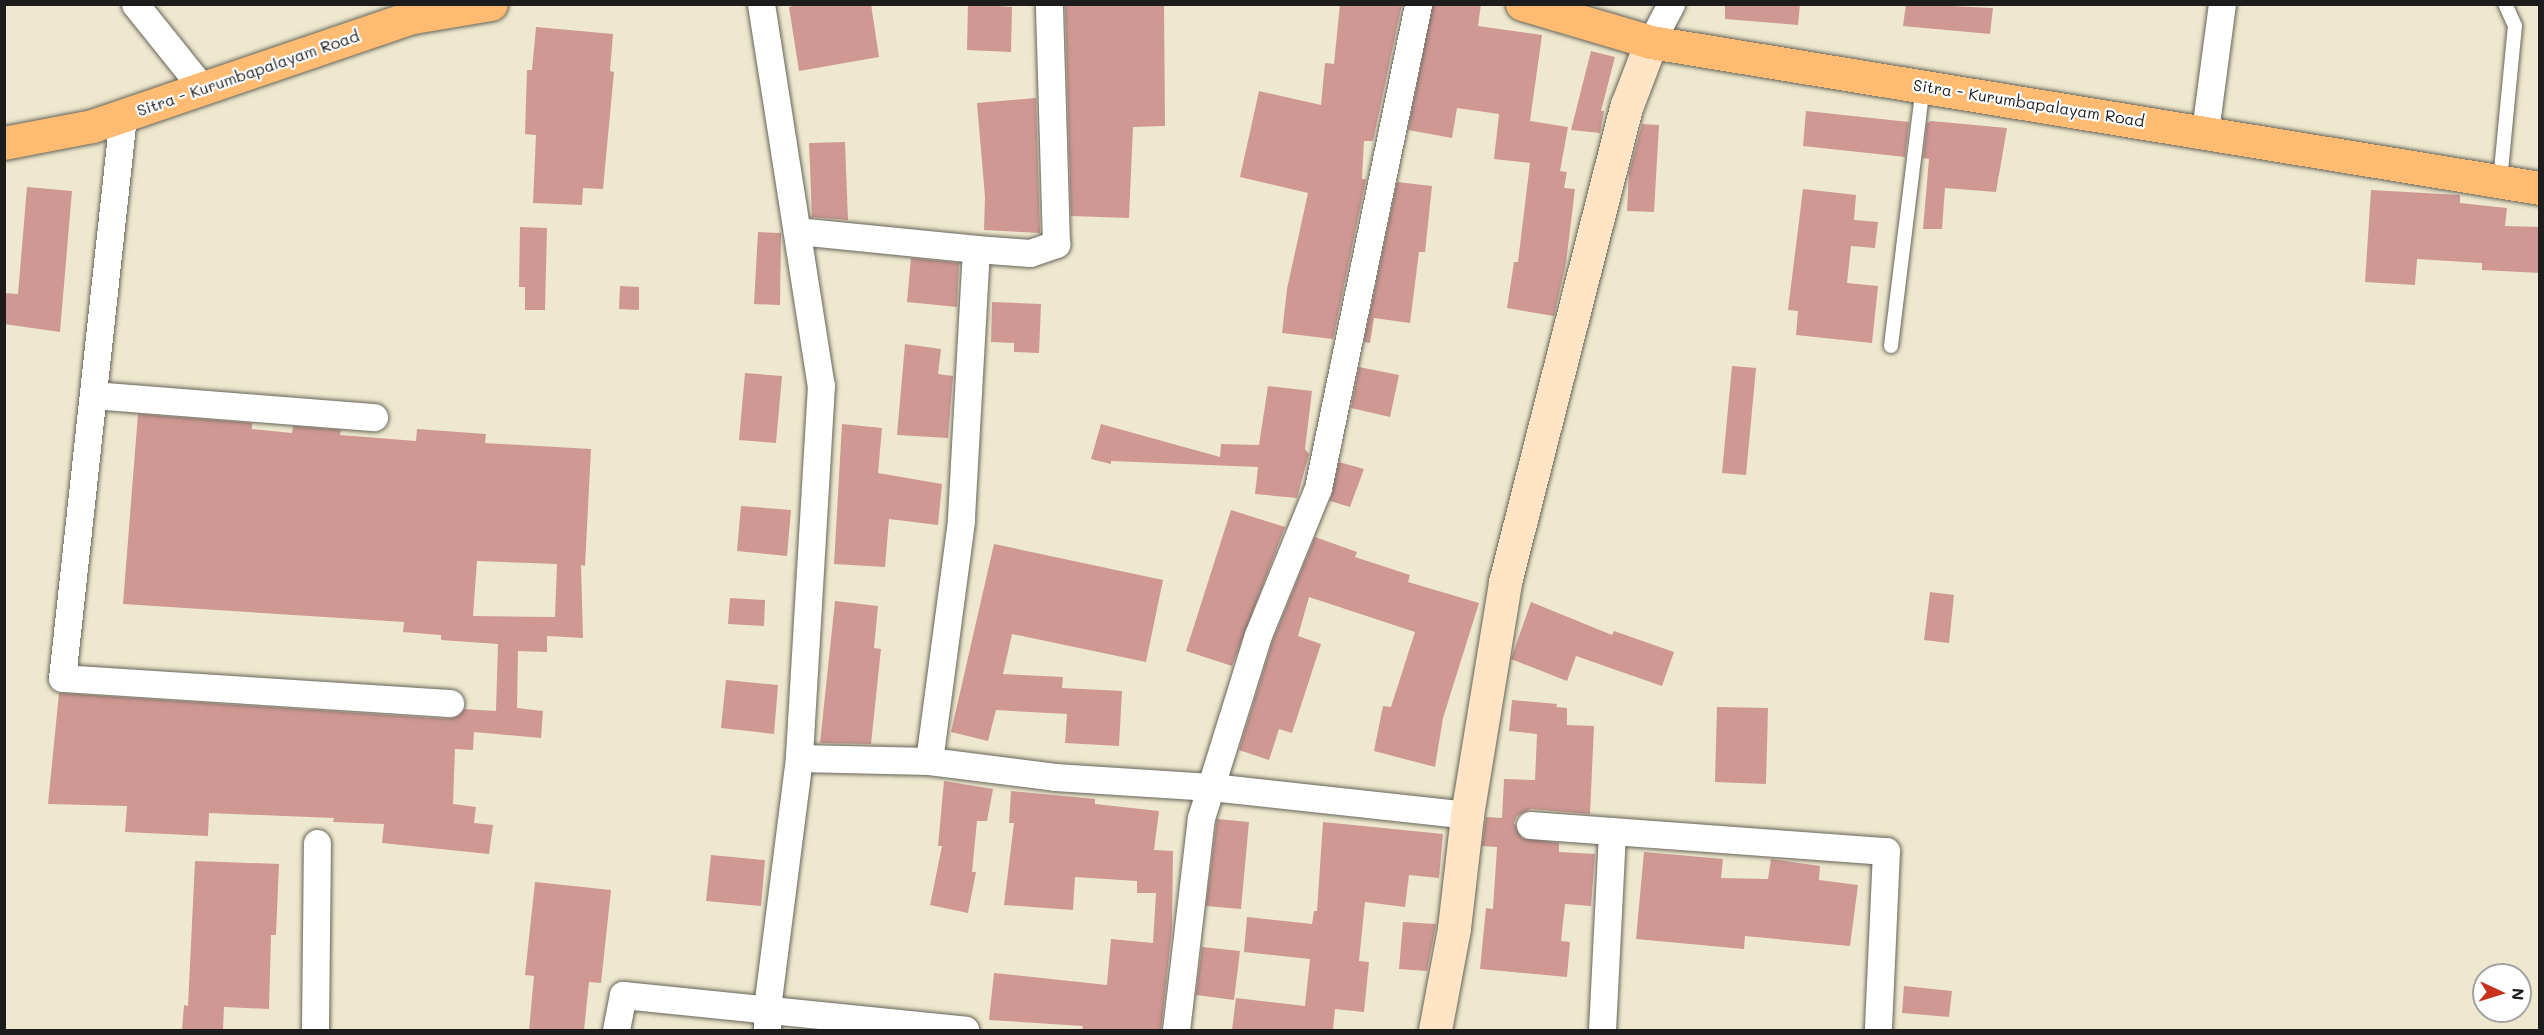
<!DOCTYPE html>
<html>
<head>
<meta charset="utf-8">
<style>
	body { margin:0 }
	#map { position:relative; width:2544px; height:1035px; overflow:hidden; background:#eee9ce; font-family:Mali,sans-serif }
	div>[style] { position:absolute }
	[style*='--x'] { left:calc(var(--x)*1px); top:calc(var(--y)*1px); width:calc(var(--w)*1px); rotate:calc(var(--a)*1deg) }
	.building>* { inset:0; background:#cf9893 }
	.roads { filter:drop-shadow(0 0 2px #66645a) drop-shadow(0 0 2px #66645a) }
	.lane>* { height:14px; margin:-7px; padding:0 7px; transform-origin:7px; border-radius:7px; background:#fff }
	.street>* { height:27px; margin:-13.5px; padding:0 13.5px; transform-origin:13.5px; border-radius:13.5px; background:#fff }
	.secondary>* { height:33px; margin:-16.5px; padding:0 16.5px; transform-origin:16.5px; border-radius:16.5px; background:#ffe4c6 }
	.primary>* { height:33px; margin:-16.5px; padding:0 16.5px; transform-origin:16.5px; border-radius:16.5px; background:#ffbb71 }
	span { translate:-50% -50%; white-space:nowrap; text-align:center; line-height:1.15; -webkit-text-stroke:4.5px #fff; paint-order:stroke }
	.street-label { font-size:16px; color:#1c1c1c }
	.frame { position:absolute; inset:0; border:6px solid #1c1c1c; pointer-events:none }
	.north { position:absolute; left:2472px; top:963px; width:60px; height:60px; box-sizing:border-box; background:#fff; border:2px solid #a4a4a4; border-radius:50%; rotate:94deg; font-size:16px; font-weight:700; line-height:24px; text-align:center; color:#1c1c1c }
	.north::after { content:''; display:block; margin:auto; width:21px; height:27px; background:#c8321e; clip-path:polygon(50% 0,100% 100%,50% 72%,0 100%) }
</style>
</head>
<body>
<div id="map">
	<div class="building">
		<div style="clip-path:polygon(804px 4px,871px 4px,879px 57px,799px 71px,789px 7px)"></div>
		<div style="clip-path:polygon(968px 4px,1012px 7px,1011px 52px,967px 50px)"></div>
		<div style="clip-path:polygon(1065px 4px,1164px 4px,1165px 126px,1133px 127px,1129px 218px,1071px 216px)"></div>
		<div style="clip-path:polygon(1340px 4px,1402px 4px,1373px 141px,1364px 141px,1362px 179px,1366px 179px,1333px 339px,1282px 333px,1287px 289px,1308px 193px,1240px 177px,1259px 91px,1321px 105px,1325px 63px,1334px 64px)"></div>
		<div style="clip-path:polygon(1433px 4px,1481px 4px,1478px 26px,1542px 35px,1530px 121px,1568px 127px,1560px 171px,1567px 172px,1564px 188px,1575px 189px,1566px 263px,1554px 316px,1507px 308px,1514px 262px,1518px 262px,1530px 163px,1494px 159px,1499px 114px,1457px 108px,1452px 138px,1408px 130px)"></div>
		<div style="clip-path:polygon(1725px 4px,1800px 4px,1798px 25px,1725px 19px)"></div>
		<div style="clip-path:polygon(1906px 4px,1993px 8px,1990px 34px,1903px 26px)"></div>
		<div style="clip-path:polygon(536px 27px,613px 34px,610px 71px,614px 72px,603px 189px,583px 188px,582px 205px,533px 203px,536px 135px,525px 134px,527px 70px,532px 70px)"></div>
		<div style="clip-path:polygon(1591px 51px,1615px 57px,1601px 111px,1604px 111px,1600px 133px,1571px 130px)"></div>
		<div style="clip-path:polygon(1036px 98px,1040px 233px,984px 230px,985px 197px,977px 103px)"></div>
		<div style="clip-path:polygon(1806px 111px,1909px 122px,1905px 157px,1803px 146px)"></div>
		<div style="clip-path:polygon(1931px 121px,2007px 128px,1996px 192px,1945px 188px,1942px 229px,1923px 229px,1929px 159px,1923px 158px,1927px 123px)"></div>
		<div style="clip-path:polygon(1642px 124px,1659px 125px,1654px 212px,1627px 211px,1629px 173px)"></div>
		<div style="clip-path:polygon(845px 142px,848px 220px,812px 217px,809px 143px)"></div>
		<div style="clip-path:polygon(1397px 182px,1432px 186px,1425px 252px,1419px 252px,1410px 323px,1374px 318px,1370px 343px,1364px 342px)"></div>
		<div style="clip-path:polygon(27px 187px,72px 191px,60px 332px,4px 324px,4px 293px,18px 294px)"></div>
		<div style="clip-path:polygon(1803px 189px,1856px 195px,1854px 220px,1878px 222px,1875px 248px,1851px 246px,1847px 283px,1878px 286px,1872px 343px,1796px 335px,1798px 311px,1788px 310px)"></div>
		<div style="clip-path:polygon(2371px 190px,2460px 195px,2460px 203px,2507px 208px,2505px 226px,2540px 227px,2540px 273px,2482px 270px,2482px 263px,2417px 259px,2415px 285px,2365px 282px)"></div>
		<div style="clip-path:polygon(520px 227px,547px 228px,545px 310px,525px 310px,525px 287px,519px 287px)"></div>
		<div style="clip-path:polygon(758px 232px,781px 233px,780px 305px,754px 304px)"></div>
		<div style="clip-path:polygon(911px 258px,959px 263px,957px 307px,907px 302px)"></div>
		<div style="clip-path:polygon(620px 286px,639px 287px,639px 310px,619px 309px)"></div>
		<div style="clip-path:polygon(992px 302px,1041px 304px,1039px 353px,1014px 352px,1014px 343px,991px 342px)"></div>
		<div style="clip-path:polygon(905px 344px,941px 349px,938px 374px,953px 376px,948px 438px,897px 435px)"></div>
		<div style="clip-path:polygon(1732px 366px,1756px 368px,1746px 475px,1722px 473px)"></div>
		<div style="clip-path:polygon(1359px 367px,1399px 375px,1390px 417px,1351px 408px)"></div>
		<div style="clip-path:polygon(745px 373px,782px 376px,776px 443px,739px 440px)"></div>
		<div style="clip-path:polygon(1268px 386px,1312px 391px,1305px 449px,1309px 454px,1297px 498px,1255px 494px,1258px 467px,1111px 461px,1111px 464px,1091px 459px,1101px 424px,1220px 457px,1221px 444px,1259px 445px)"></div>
		<div style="clip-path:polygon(evenodd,138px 414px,252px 423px,252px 429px,292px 433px,293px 426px,341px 430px,340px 435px,416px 441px,417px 429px,486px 434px,485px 443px,591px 449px,585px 566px,581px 565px,583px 638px,547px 636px,547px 652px,518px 651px,517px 708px,543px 711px,541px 738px,474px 732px,473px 750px,455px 749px,453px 804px,476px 807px,474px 823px,493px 825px,489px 854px,382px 843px,384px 824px,333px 822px,334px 818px,209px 813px,208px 836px,125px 832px,127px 806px,48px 804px,59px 693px,449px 719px,464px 709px,496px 711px,498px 644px,441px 640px,441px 635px,403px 632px,404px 622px,123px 604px,138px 414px,477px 561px,557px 564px,555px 617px,473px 616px,477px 561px)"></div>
		<div style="clip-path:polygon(842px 424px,882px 428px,878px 473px,942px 484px,938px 525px,889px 519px,885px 567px,834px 564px)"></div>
		<div style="clip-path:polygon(1339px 462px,1364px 469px,1350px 507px,1330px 501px)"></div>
		<div style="clip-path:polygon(741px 506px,791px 510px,787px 556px,737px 551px)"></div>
		<div style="clip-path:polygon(1231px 510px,1285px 527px,1232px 666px,1186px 651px)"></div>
		<div style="clip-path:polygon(1315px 537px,1357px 552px,1355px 557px,1410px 575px,1408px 582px,1479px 603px,1443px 718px,1435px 767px,1374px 751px,1383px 706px,1391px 707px,1415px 632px,1309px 597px,1298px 636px,1321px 644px,1292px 733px,1279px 729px,1269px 760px,1239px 750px,1273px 640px)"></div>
		<div style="clip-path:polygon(994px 544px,1163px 580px,1146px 662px,1012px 634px,1003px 674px,1063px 677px,1062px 688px,1122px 691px,1119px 746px,1065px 743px,1067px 714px,996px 710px,988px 741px,951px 732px)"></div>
		<div style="clip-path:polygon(1930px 592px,1954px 595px,1949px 643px,1924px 640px)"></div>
		<div style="clip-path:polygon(730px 598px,765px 600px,764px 626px,728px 624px)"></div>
		<div style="clip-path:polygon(835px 601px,878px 606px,874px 648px,881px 649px,871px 744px,820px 743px)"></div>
		<div style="clip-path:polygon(1531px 602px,1612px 635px,1614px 631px,1674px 652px,1662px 686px,1576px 656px,1567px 681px,1511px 659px)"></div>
		<div style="clip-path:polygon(726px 680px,778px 685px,774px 734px,721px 728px)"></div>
		<div style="clip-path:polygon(1512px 700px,1557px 704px,1556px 707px,1567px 708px,1567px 725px,1594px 726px,1590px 814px,1531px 809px,1517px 816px,1514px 823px,1522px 838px,1559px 843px,1559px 852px,1595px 854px,1591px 906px,1565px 904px,1561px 941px,1570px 942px,1567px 977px,1480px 969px,1486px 908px,1493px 909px,1497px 847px,1482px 846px,1486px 817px,1502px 818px,1504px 779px,1535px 780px,1537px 734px,1509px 731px)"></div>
		<div style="clip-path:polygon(1717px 707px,1768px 708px,1766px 784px,1715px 782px)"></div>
		<div style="clip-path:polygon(944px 781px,993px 789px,987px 821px,977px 821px,972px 872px,976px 872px,968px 913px,930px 905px,942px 846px,938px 846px)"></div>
		<div style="clip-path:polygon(1011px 791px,1095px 799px,1095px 804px,1159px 811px,1154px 850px,1173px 851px,1172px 928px,1161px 1030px,1082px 1030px,1083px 1026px,989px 1020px,994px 973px,1107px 985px,1111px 939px,1153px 943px,1156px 893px,1137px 893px,1137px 881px,1075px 877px,1073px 910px,1004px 905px,1014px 823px,1009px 823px)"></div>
		<div style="clip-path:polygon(1217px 819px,1249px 822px,1241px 909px,1206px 906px)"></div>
		<div style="clip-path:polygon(1323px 822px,1443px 834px,1439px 878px,1409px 875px,1405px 907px,1365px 902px,1359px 961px,1369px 962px,1364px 1012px,1335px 1009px,1333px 1030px,1232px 1030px,1236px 998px,1305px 1006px,1310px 959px,1244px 952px,1247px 917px,1312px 924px,1314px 911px,1317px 911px)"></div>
		<div style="clip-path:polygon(1644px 852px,1723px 859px,1721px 878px,1768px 879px,1771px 859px,1820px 866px,1819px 880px,1858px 885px,1850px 946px,1745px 936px,1744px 949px,1636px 939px)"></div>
		<div style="clip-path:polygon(711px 855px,765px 860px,761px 906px,706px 901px)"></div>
		<div style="clip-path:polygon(195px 861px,279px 864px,276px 935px,271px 935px,269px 1009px,224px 1007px,223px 1030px,182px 1030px,184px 1005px,188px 1006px)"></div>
		<div style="clip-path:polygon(535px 882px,611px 890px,601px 983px,589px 982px,584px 1030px,529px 1030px,534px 976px,525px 975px)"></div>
		<div style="clip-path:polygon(1403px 922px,1436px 924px,1427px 971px,1399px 969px)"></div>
		<div style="clip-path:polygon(1202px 947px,1240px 951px,1234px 1000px,1196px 995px)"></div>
		<div style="clip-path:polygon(1904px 986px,1952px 991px,1949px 1017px,1902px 1013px)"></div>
	</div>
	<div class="roads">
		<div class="lane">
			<div style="--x:2500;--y:181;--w:156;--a:-84.5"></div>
			<div style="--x:2515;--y:26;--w:24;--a:-114"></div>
			<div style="--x:1891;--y:346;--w:263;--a:-83"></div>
		</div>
		<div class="street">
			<div style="--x:135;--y:4;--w:109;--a:51.3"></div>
			<div style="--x:761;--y:4;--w:386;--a:81.1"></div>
			<div style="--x:821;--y:385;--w:374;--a:93.4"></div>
			<div style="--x:799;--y:758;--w:252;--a:97.3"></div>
			<div style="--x:767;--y:1008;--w:22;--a:90"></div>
			<div style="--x:1651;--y:42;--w:43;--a:-62.2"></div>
			<div style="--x:123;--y:116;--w:565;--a:96.19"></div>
			<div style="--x:62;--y:678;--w:389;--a:3.7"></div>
			<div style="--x:2205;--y:131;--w:128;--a:-82.4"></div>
			<div style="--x:797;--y:231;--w:180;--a:5.7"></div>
			<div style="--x:976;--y:249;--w:272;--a:93.2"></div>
			<div style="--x:961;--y:521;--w:242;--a:97.6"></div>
			<div style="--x:929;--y:761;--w:130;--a:-178.7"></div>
			<div style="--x:976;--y:249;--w:54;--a:4.2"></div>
			<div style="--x:1030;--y:253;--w:28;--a:-19"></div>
			<div style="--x:1056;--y:244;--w:240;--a:-91.7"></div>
			<div style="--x:93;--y:395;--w:282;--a:4.5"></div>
			<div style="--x:929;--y:761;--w:127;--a:7.2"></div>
			<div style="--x:1055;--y:777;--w:156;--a:3.7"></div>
			<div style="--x:1211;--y:787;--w:258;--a:6.2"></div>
			<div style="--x:1530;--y:825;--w:357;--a:4.2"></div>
			<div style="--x:1886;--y:851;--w:179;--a:92.6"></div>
			<div style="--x:315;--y:1030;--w:187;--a:-89.4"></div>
			<div style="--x:616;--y:1030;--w:36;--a:-79"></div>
			<div style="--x:623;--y:995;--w:344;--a:5.8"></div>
			<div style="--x:1176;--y:1030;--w:213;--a:-83.3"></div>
			<div style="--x:1201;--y:818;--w:192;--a:-72.7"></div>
			<div style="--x:1258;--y:635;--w:159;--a:-67.8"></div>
			<div style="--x:1318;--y:488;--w:494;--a:-78.3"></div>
			<div style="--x:1602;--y:1030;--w:199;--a:-87.1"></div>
		</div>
		<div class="secondary">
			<div style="--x:1435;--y:1030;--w:104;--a:-79.4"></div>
			<div style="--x:1454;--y:928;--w:114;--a:-83.4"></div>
			<div style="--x:1467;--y:815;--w:236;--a:-80.7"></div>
			<div style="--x:1505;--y:582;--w:492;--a:-75.7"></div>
			<div style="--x:1627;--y:105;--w:67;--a:-69.1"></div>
		</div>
		<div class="primary">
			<div style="--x:1522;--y:4;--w:134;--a:16.4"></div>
			<div style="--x:1651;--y:42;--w:901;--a:9.33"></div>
			<div style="--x:4;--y:143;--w:90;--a:-10.9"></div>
			<div style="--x:92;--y:126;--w:339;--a:-18.8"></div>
			<div style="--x:413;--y:17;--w:79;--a:-9.5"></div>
		</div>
	</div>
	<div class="street-label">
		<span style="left:248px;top:73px;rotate:-19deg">Sitra - Kurumbapalayam Road</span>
		<span style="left:2029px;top:103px;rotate:9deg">Sitra - Kurumbapalayam Road</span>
	</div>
	<div class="frame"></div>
	<div class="north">N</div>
</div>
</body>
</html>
